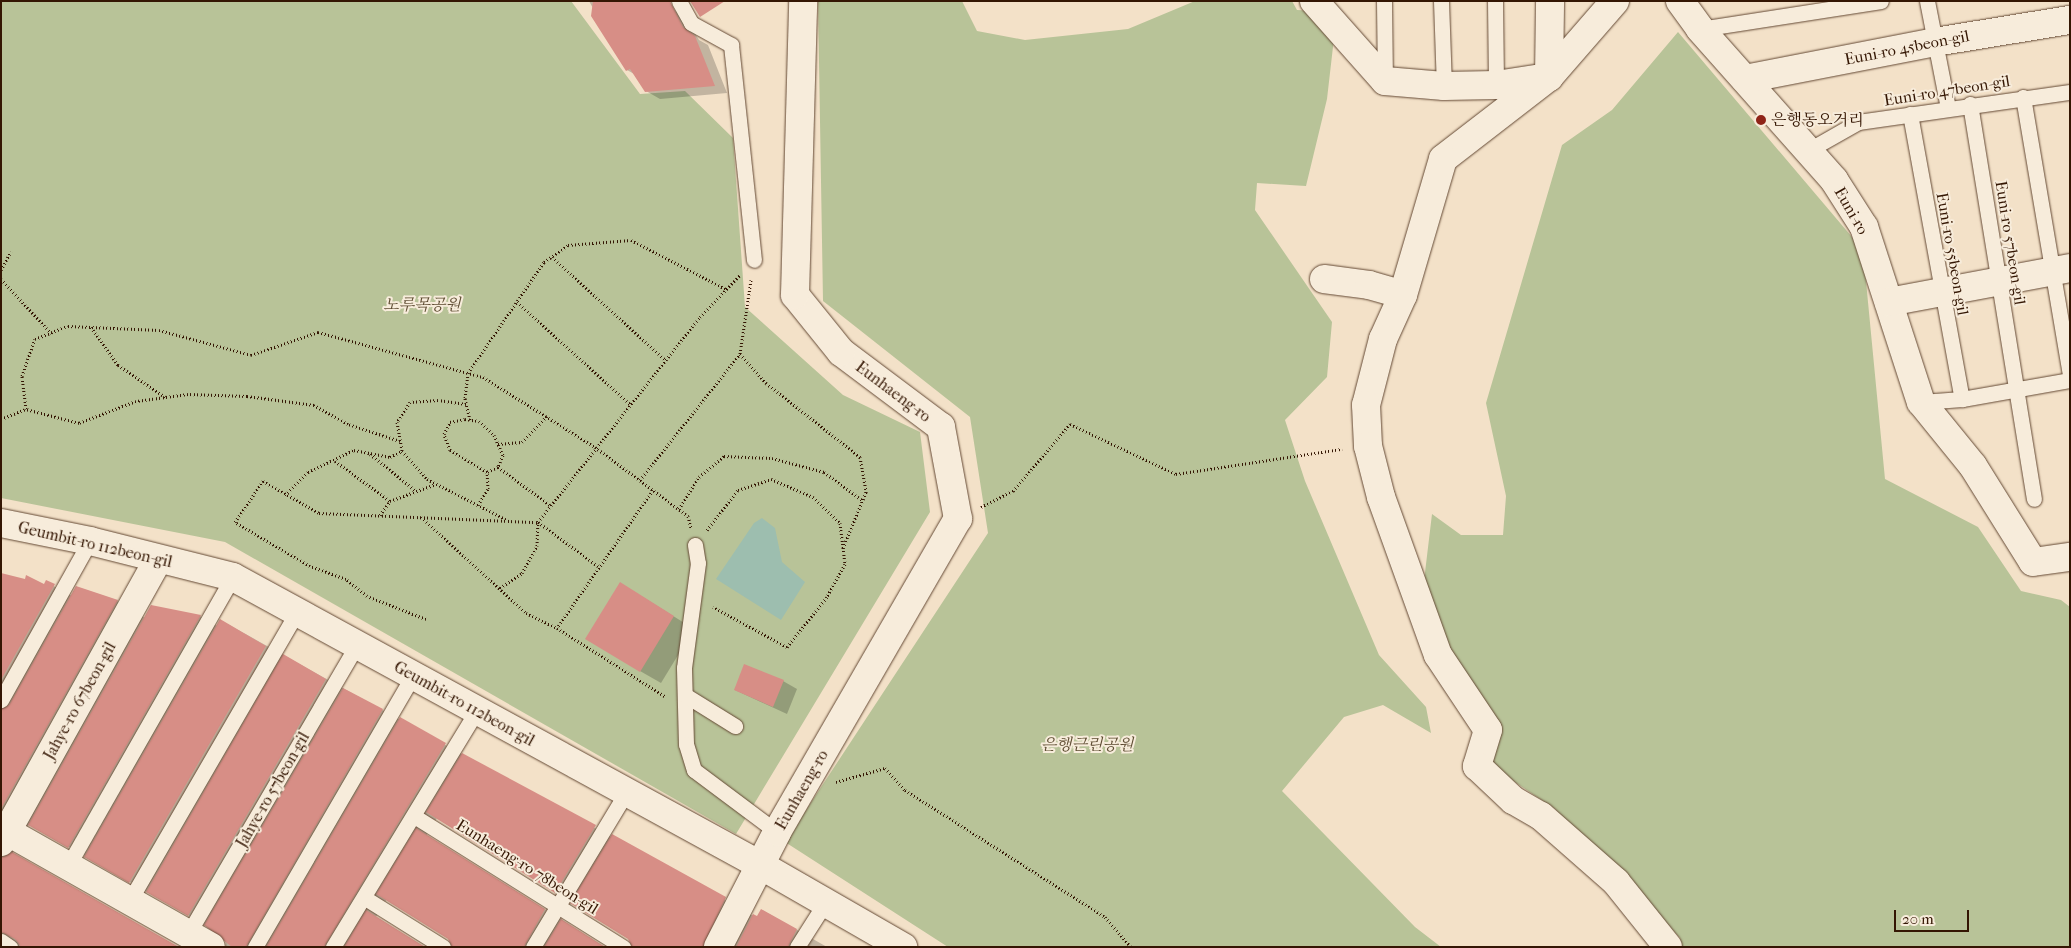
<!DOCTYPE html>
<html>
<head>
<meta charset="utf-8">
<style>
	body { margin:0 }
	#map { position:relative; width:2071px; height:948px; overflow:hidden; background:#f3e1c8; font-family:"IM FELL French Canon","Noto Serif KR",serif }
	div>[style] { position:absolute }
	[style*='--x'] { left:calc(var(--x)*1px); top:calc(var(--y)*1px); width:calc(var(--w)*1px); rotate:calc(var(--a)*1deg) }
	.green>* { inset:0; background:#b8c398 }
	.water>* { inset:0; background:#9dbeaf }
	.shadow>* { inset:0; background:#0003 }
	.building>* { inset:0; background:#d78e86 }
	.path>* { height:3px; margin-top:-1.5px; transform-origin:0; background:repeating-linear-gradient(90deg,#341603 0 1px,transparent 0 3.5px) }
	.roads { filter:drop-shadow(0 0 1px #644934) drop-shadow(0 0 1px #644934) }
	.lane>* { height:15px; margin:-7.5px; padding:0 7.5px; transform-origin:7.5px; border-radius:7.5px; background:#f7ecdb }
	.street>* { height:28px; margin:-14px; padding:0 14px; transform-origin:14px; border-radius:14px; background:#f7ecdb }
	.dots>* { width:14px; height:14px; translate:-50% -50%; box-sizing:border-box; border:2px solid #f7ecdb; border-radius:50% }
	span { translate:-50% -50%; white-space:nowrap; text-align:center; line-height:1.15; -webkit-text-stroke:4px #f7ecdb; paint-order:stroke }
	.street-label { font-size:16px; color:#341603 }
	.poi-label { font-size:16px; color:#341603 }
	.left { translate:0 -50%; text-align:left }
	.park-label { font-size:16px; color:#5c4a30; font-style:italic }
	.frame { position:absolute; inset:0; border:2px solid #341603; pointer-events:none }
	.scale { position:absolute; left:1894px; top:910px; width:75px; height:22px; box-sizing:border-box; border:2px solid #341603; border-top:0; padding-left:6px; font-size:15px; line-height:18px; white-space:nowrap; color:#341603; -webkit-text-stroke:4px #f7ecdb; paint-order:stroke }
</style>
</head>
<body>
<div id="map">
	<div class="green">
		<div style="clip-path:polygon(1px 1px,571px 1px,640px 94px,685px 91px,733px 138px,745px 307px,843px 395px,920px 432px,930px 512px,736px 834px,225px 542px,1px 498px)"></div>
		<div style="clip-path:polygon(818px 1px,962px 1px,977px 31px,1025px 40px,1128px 29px,1195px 1px,1292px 1px,1297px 10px,1337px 12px,1327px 99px,1306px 186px,1257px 183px,1255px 210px,1332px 322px,1327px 377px,1285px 420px,1305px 481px,1379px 655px,1426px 707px,1431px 733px,1383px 705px,1344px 717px,1282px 791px,1415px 927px,1441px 947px,948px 947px,785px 842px,988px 533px,970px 417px,823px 301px)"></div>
		<div style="clip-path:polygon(1678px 32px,1863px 250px,1885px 479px,1978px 527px,2021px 591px,2061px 600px,2070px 607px,2070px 947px,1681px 947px,1680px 938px,1643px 898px,1614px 883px,1555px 809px,1470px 752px,1482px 726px,1418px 631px,1432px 514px,1461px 535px,1503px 535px,1506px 496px,1486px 403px,1562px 145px,1612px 110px)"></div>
	</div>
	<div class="water">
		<div style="clip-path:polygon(762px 518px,775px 528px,782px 562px,805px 582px,781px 620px,716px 579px,754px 523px)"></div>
	</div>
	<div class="shadow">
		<div style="clip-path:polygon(589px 1px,665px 1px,689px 24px,699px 40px,708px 45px,727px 93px,660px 99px,646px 91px,636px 75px,627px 70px)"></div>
		<div style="clip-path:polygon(1px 574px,44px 586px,46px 582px,72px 596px,117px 601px,145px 618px,200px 616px,219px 627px,222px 621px,757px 918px,762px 910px,827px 947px,633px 947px,629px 938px,437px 818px,426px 836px,605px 947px,454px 947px,449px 938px,387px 899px,376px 917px,425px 947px,226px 947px,225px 938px,207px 926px,29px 824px,14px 836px,13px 854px,176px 947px,1px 947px)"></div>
		<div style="clip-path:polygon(641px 596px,694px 629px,661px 683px,640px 671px)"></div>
		<div style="clip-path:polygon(783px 681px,797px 689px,787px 714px,735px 690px)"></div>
	</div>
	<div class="building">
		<div style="clip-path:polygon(593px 1px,670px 1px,683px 27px,695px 36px,715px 86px,645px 92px,630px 69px,626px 71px,591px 16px)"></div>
		<div style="clip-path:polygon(690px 1px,725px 1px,700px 17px)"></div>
		<div style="clip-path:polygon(1px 573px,25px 579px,26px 575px,44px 584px,46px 580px,55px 584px,1px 680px)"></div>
		<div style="clip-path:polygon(620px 582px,674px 616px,640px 672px,585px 639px)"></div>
		<div style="clip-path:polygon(76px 586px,118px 600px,1px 809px,1px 709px,9px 705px)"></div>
		<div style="clip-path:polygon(151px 605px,201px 615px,68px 848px,28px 825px)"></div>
		<div style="clip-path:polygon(220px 619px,266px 646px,129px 883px,84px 857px)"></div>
		<div style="clip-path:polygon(283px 654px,326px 679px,188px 916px,146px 892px)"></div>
		<div style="clip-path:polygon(744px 664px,784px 680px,773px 707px,734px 690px)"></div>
		<div style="clip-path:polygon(343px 688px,383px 709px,246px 947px,232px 947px,204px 925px)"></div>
		<div style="clip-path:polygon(400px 717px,446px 743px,324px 947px,266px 947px)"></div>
		<div style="clip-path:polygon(462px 753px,596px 825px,555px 893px,426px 812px)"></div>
		<div style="clip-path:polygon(416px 828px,545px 909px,524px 947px,452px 947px,448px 939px,376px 894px)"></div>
		<div style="clip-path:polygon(612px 834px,726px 897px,703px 947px,632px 947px,628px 939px,570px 903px)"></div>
		<div style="clip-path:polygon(12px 852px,179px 947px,21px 947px,15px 939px,1px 932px,1px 858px)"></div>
		<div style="clip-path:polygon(761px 909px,797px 929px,788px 947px,736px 947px,753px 914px,757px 916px)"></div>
		<div style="clip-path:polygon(366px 910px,425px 947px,344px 947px)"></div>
		<div style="clip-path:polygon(561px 919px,605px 947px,544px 947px)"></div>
	</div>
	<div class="path">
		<div style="--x:552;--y:257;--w:153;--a:42.3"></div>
		<div style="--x:1;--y:270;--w:21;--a:-62"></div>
		<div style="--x:1;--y:279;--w:74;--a:47.2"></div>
		<div style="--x:751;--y:280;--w:75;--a:98.5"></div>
		<div style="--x:740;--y:354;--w:39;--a:48"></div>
		<div style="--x:766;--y:383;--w:120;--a:38.2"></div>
		<div style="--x:860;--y:457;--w:36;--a:80"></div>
		<div style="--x:866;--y:492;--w:61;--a:112.3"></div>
		<div style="--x:517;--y:302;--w:152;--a:42.1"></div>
		<div style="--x:91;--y:327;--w:47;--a:54.6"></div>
		<div style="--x:118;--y:365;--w:57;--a:34.2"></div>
		<div style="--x:466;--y:404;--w:28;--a:-172"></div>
		<div style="--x:438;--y:400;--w:28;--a:176"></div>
		<div style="--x:410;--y:402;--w:24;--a:123"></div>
		<div style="--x:397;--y:422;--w:29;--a:80"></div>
		<div style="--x:402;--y:451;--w:38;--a:48"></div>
		<div style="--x:427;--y:479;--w:90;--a:27.1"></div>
		<div style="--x:1;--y:419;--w:27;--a:-22"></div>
		<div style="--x:465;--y:419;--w:14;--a:8"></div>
		<div style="--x:479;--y:421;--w:21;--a:43"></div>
		<div style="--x:494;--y:435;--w:22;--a:66"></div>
		<div style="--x:503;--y:455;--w:13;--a:113"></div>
		<div style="--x:498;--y:467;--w:12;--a:156"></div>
		<div style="--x:487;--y:472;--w:43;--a:-149.3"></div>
		<div style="--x:450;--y:450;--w:17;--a:-111"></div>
		<div style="--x:444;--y:434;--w:13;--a:-63"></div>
		<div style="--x:450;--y:422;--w:15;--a:-11"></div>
		<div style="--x:470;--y:420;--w:23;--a:-103"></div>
		<div style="--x:465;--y:398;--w:25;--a:-83"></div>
		<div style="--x:468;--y:373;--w:135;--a:-55.6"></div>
		<div style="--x:544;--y:262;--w:29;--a:-35"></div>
		<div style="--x:568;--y:245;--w:63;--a:-4.5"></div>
		<div style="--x:631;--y:240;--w:107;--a:27.3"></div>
		<div style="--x:400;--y:441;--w:55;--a:-161.9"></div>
		<div style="--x:348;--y:424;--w:39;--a:-151"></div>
		<div style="--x:314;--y:405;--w:68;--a:-172.3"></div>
		<div style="--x:247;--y:396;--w:59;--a:-178.1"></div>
		<div style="--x:188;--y:394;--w:52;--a:172.3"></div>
		<div style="--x:136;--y:401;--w:61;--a:158.9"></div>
		<div style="--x:79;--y:423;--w:55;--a:-165.2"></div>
		<div style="--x:26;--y:409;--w:33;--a:-97"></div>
		<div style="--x:22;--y:376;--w:39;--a:-71"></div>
		<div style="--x:35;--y:339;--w:35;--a:-22"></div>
		<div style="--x:68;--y:326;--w:91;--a:2.5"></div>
		<div style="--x:159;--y:330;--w:95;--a:15.2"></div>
		<div style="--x:251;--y:355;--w:71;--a:-18.9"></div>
		<div style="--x:318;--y:332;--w:171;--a:15.3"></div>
		<div style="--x:483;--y:377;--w:132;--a:32"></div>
		<div style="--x:595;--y:447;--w:116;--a:36.6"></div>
		<div style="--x:688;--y:516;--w:12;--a:76"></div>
		<div style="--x:498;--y:444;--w:24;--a:-5"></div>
		<div style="--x:522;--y:442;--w:36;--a:-46"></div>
		<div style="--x:370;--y:454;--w:58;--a:38.7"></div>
		<div style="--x:335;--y:461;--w:68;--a:36"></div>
		<div style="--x:498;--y:467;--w:66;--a:36.3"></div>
		<div style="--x:640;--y:480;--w:161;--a:-51.6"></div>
		<div style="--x:653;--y:490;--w:168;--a:124.8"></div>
		<div style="--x:557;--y:628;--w:129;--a:32.3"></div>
		<div style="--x:285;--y:495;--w:33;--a:-45"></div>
		<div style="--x:308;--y:472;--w:51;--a:-25.6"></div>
		<div style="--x:354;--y:450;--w:37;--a:11"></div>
		<div style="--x:390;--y:457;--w:13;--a:-27"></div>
		<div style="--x:478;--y:505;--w:19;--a:-58"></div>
		<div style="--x:488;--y:489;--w:17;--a:-93"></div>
		<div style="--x:981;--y:507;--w:36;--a:-27"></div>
		<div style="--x:1013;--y:491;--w:88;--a:-49.6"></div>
		<div style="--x:1070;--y:424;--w:117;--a:25.3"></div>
		<div style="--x:1176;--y:474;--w:168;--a:-8.6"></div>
		<div style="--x:679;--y:509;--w:38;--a:-58"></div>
		<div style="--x:699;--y:477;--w:33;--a:-40"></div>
		<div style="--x:724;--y:456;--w:48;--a:2.4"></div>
		<div style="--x:772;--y:458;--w:54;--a:15.1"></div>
		<div style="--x:824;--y:472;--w:47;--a:36.4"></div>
		<div style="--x:380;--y:515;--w:17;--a:-54"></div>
		<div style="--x:390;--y:501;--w:49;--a:-20.3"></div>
		<div style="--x:421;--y:517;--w:142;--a:42.4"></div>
		<div style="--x:526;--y:613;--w:34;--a:26"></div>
		<div style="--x:707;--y:530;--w:51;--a:-52.2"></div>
		<div style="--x:738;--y:490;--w:35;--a:-18"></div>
		<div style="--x:771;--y:479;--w:46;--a:23.2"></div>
		<div style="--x:813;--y:497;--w:37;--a:44"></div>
		<div style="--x:840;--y:523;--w:41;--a:83"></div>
		<div style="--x:845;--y:564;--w:38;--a:119"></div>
		<div style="--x:827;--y:597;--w:64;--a:128.7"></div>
		<div style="--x:787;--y:647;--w:84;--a:-151.6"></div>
		<div style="--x:500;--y:588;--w:27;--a:-34"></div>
		<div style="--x:522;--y:573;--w:31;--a:-61"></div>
		<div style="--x:537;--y:546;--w:24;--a:-88"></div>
		<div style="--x:538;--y:522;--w:76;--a:36.4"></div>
		<div style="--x:426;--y:619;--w:63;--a:-158.7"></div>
		<div style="--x:367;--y:596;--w:27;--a:-141"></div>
		<div style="--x:346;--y:579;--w:38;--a:-160"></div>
		<div style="--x:310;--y:566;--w:87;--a:-149.6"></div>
		<div style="--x:235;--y:522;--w:50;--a:-55.7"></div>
		<div style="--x:263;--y:481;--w:64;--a:29.7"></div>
		<div style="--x:319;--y:513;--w:219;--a:2.4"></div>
		<div style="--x:538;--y:522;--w:261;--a:-51.7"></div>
		<div style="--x:700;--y:317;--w:58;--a:-46.4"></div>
		<div style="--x:836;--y:782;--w:51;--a:-15.9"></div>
		<div style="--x:885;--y:768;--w:30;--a:48"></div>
		<div style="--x:905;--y:790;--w:237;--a:32.4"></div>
		<div style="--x:1105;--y:917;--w:40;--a:49"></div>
	</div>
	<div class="roads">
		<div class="lane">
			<div style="--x:679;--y:1;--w:25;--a:61"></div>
			<div style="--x:691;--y:23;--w:46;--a:28.8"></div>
			<div style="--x:731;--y:45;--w:216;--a:83.9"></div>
			<div style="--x:1384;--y:1;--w:79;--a:89.3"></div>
			<div style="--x:1441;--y:1;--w:85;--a:88"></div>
			<div style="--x:1495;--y:1;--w:84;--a:89.3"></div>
			<div style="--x:1927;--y:1;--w:109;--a:78.9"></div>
			<div style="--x:1700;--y:29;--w:183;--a:-8.8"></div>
			<div style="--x:2023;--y:97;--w:283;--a:80.4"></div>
			<div style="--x:1970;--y:104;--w:400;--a:80.8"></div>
			<div style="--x:1910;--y:114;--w:290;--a:79.7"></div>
			<div style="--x:1807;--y:151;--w:59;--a:-29.6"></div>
			<div style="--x:1858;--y:122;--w:214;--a:-8.1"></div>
			<div style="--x:1921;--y:402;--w:41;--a:-4.2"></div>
			<div style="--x:1962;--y:399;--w:110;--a:-10"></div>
			<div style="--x:695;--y:545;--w:18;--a:81"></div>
			<div style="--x:698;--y:563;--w:106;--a:97.6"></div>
			<div style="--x:684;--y:668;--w:76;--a:88.5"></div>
			<div style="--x:686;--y:744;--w:27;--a:73"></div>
			<div style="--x:694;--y:770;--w:104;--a:36.8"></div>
			<div style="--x:685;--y:695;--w:59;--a:31.8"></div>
			<div style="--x:1;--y:700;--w:182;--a:-60.8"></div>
			<div style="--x:414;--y:816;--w:247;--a:32.1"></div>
			<div style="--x:69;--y:864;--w:331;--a:-60.3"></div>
			<div style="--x:365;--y:898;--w:92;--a:32.1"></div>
			<div style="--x:130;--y:900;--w:333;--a:-59.9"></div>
			<div style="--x:188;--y:934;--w:335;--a:-59.7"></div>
			<div style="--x:1;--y:941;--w:11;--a:34"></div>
			<div style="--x:255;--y:947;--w:314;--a:-59.8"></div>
			<div style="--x:333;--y:947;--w:275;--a:-58.7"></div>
			<div style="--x:533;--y:947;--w:180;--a:-58.9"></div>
			<div style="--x:797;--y:947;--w:52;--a:-57.5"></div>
		</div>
		<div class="street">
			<div style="--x:1314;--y:1;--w:107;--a:48.4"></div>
			<div style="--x:1385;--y:81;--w:59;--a:4.8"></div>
			<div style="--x:1444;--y:86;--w:52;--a:-1.1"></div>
			<div style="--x:1496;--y:85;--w:54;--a:-8.6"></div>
			<div style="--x:1549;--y:77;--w:76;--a:-89.2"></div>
			<div style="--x:1615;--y:1;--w:101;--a:131"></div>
			<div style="--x:1549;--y:77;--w:134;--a:142.3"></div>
			<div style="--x:1443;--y:159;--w:142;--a:106.4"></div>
			<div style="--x:1403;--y:295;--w:48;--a:114.4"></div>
			<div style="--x:1383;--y:339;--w:68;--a:104.4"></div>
			<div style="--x:1366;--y:405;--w:41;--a:87.2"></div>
			<div style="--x:1368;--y:446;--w:53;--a:75.7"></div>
			<div style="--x:1381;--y:497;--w:168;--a:70.2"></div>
			<div style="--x:1438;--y:655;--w:90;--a:56.3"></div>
			<div style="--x:1488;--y:730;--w:38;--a:107"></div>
			<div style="--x:1477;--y:766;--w:50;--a:43.4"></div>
			<div style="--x:1513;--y:800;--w:32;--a:30"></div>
			<div style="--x:1541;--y:816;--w:100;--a:41.3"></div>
			<div style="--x:1616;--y:882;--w:83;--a:51.3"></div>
			<div style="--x:1680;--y:1;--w:34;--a:54"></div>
			<div style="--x:1700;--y:29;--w:202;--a:48.4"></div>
			<div style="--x:1834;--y:180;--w:56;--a:57.4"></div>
			<div style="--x:1864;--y:227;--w:184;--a:72"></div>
			<div style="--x:1921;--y:402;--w:82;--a:50.9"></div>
			<div style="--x:1973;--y:466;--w:113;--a:58"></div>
			<div style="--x:2033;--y:562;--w:37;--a:-8"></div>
			<div style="--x:1745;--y:79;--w:194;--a:-11"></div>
			<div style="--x:1935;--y:42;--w:137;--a:-9.3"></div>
			<div style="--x:1324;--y:279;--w:45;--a:7.6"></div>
			<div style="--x:1369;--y:285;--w:35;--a:16"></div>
			<div style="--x:1889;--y:302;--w:184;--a:-10.6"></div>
			<div style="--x:1;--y:523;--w:91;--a:11.4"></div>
			<div style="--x:90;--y:541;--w:147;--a:14.1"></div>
			<div style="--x:233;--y:577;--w:603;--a:28.65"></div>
			<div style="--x:762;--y:866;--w:163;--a:29.9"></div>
			<div style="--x:1;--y:828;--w:241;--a:29.5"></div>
			<div style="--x:1;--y:842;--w:323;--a:-60.9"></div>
			<div style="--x:718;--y:947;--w:129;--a:-62.8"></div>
			<div style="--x:777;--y:832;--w:362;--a:-60"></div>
			<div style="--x:958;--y:519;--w:94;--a:-100.5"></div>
			<div style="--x:941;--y:427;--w:125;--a:-143.1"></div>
			<div style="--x:841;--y:352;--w:73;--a:-128.9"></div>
			<div style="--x:795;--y:295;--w:294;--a:-88.4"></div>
		</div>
	</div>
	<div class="dots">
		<div style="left:1761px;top:120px;background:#8f2418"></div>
	</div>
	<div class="street-label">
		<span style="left:1907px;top:48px;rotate:-11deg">Euni-ro 45beon-gil</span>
		<span style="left:1947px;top:91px;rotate:-9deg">Euni-ro 47beon-gil</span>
		<span style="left:1851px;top:211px;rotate:60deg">Euni-ro</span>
		<span style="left:2010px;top:243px;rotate:81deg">Euni-ro 57beon-gil</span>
		<span style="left:1952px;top:254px;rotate:80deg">Euni-ro 55beon-gil</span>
		<span style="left:893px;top:392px;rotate:37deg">Eunhaeng-ro</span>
		<span style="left:95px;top:545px;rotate:13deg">Geumbit-ro 112beon-gil</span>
		<span style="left:80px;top:701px;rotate:-61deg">Jahye-ro 67beon-gil</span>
		<span style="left:464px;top:704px;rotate:29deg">Geumbit-ro 112beon-gil</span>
		<span style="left:273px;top:790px;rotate:-60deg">Jahye-ro 57beon-gil</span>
		<span style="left:802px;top:790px;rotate:-60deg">Eunhaeng-ro</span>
		<span style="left:527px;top:867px;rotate:32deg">Eunhaeng-ro 78beon-gil</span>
	</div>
	<div class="poi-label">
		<span class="left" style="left:1771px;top:120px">은행동오거리</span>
	</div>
	<div class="park-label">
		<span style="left:422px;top:305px">노루목공원</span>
		<span style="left:1087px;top:745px">은행근린공원</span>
	</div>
	<div class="frame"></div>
	<div class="scale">20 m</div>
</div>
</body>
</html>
